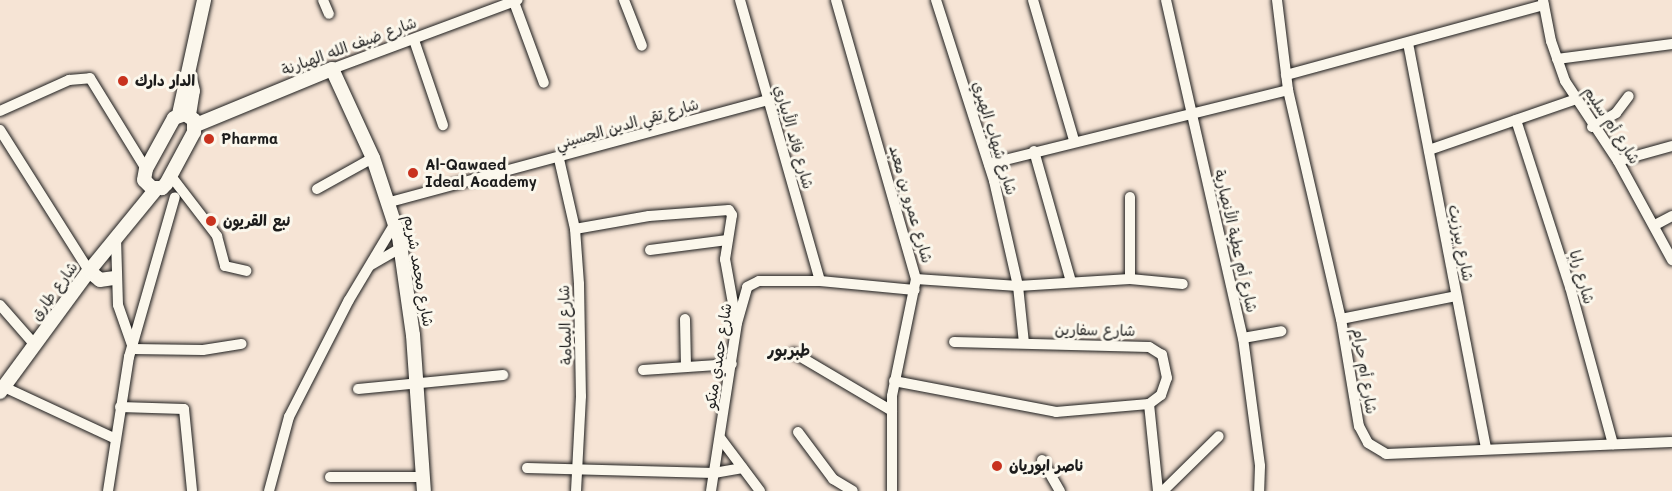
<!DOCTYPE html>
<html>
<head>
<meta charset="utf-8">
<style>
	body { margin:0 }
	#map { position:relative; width:1672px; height:491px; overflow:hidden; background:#f6e4d5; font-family:Mali,"Playpen Sans Arabic",sans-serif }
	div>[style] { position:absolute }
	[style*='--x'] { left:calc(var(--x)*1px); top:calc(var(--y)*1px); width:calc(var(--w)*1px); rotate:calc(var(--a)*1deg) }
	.roads { filter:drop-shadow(0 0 2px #1c1c1c) drop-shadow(0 0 2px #1c1c1c) }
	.minor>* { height:10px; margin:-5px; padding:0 5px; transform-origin:5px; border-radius:5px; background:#fbf7ec }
	.tertiary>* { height:14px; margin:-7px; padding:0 7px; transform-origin:7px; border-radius:7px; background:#fbf7ec }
	.dots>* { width:16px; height:16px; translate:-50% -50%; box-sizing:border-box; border:3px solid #fbf7ec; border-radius:50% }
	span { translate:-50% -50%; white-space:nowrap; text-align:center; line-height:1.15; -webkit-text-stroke:6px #fbf7ec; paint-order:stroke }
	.street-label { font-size:15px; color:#1c1c1c }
	.poi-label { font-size:15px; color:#1c1c1c; font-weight:700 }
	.left { translate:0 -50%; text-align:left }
	.neighbourhood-label { font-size:16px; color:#1c1c1c; font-weight:700 }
</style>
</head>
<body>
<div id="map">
	<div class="roads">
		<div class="minor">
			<div style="--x:323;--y:0;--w:15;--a:67"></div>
			<div style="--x:624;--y:0;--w:49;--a:68.6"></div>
			<div style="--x:740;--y:0;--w:292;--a:74.1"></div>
			<div style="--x:836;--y:0;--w:290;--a:74"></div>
			<div style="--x:916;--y:279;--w:119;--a:101.6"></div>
			<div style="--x:892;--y:396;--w:95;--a:90"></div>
			<div style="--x:936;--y:0;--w:190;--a:72.2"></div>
			<div style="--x:994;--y:181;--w:108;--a:77.1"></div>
			<div style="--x:1018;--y:286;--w:57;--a:84"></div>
			<div style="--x:1033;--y:0;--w:146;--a:73.7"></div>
			<div style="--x:1166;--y:0;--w:347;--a:77.2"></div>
			<div style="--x:1243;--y:338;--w:129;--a:82.4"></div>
			<div style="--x:1260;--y:466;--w:25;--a:92"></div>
			<div style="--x:1277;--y:0;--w:91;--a:83"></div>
			<div style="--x:1288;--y:90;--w:235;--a:77"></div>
			<div style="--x:1341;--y:319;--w:109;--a:80.5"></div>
			<div style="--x:1359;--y:426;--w:19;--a:62"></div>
			<div style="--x:1368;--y:443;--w:21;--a:31"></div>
			<div style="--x:1386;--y:454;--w:286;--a:-2.4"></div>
			<div style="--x:1543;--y:0;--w:42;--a:79"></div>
			<div style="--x:1551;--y:41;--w:42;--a:70.7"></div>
			<div style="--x:1565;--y:81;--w:96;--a:56.5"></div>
			<div style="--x:1618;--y:161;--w:113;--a:61.4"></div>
			<div style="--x:514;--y:2;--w:86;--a:69.7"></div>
			<div style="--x:414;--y:40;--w:90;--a:71.2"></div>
			<div style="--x:1408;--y:43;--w:413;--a:79.1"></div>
			<div style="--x:1557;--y:59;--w:116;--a:-7.4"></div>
			<div style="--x:332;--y:69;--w:198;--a:-20.4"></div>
			<div style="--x:1286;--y:75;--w:267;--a:-15.2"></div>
			<div style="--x:0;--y:111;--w:76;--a:-24.2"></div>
			<div style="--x:69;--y:80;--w:21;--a:-5"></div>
			<div style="--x:90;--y:78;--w:107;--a:58.4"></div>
			<div style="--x:1516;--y:120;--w:176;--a:72.1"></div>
			<div style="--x:1570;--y:287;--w:163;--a:74.7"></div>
			<div style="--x:1592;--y:127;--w:28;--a:-30"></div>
			<div style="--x:1616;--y:113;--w:21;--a:-53"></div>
			<div style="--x:0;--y:130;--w:167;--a:57.7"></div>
			<div style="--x:1429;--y:150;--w:156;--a:-19.1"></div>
			<div style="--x:1034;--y:151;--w:136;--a:74.2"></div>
			<div style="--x:559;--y:159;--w:72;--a:77.1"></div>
			<div style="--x:575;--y:229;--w:55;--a:85.8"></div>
			<div style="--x:579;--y:284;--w:112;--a:89"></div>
			<div style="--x:581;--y:396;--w:95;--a:93"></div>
			<div style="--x:1618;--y:161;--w:56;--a:-15.5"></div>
			<div style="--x:989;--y:164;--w:308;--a:-13.9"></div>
			<div style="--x:171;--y:176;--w:76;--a:52.5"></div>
			<div style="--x:217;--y:236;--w:31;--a:75"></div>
			<div style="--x:225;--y:266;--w:22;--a:13"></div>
			<div style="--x:317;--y:189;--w:64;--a:-29"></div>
			<div style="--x:390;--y:202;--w:392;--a:-15.1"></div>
			<div style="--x:1655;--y:225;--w:19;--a:-28"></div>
			<div style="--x:575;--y:229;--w:75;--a:-10"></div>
			<div style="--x:649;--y:216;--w:80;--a:-4.3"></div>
			<div style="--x:729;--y:210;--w:6;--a:59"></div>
			<div style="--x:732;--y:215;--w:45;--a:99"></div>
			<div style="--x:725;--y:259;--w:62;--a:79.8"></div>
			<div style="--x:116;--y:238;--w:67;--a:88.3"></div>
			<div style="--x:118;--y:305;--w:42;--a:70.7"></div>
			<div style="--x:650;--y:250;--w:78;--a:-7.4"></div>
			<div style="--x:371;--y:265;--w:34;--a:-30"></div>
			<div style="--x:916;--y:279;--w:102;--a:3.9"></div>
			<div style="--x:1018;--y:286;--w:112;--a:-3.6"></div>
			<div style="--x:1130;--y:279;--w:53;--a:5.4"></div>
			<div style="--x:1130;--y:279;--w:82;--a:-90"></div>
			<div style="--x:0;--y:305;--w:53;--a:48.8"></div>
			<div style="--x:685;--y:319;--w:48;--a:88.8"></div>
			<div style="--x:1341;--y:319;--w:117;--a:-11.3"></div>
			<div style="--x:1243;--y:338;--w:39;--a:-10"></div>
			<div style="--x:132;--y:349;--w:71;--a:0.8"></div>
			<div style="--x:203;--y:350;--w:39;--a:-9"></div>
			<div style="--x:794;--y:353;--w:114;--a:30.6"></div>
			<div style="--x:643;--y:370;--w:89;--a:-3.9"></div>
			<div style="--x:894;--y:381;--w:165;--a:10.8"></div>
			<div style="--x:1056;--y:412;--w:93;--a:-4.9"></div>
			<div style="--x:1149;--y:404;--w:15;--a:-37"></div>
			<div style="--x:1161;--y:395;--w:18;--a:-71"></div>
			<div style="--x:1167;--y:378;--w:24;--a:-102"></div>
			<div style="--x:1162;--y:355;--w:15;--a:-148"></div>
			<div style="--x:1149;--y:347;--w:195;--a:-178.5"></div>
			<div style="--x:4;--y:387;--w:121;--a:24.9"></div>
			<div style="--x:358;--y:389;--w:146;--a:-5.5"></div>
			<div style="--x:1149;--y:404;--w:87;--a:84.1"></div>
			<div style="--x:120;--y:407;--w:64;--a:1.8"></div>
			<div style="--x:184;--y:409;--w:82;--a:84.4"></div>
			<div style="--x:798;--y:432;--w:59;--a:53.3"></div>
			<div style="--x:833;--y:479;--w:23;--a:31"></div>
			<div style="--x:721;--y:439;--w:65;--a:53.1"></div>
			<div style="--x:1042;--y:460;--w:36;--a:60"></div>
			<div style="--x:527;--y:468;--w:187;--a:1.5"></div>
			<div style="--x:714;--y:473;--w:29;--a:-10"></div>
			<div style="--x:330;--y:477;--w:92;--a:0"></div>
			<div style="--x:108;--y:491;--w:136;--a:-81.1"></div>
			<div style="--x:129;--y:357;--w:166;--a:-74"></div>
			<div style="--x:269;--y:491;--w:77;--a:-74.9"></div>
			<div style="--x:289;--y:417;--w:131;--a:-62.9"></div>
			<div style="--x:349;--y:300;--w:90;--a:-59.1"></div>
			<div style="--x:711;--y:491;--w:170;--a:-81.2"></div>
			<div style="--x:737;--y:323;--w:37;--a:-74"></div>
			<div style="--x:747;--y:287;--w:13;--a:-27"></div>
			<div style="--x:759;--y:281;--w:61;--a:0"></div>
			<div style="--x:820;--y:281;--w:95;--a:5.4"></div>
			<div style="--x:1163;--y:491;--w:78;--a:-44.5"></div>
		</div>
		<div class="tertiary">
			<div style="--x:179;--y:114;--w:117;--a:-77.6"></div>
			<div style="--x:185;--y:114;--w:11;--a:34"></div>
			<div style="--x:194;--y:120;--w:12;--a:90"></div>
			<div style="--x:194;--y:132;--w:59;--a:118.3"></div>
			<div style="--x:166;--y:184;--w:6;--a:135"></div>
			<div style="--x:162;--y:188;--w:10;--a:180"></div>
			<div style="--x:152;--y:188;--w:11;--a:-135"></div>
			<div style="--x:144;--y:180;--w:11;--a:-80"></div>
			<div style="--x:146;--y:169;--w:58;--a:-61.2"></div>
			<div style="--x:174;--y:118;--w:12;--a:-20"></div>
			<div style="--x:189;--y:115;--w:24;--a:-81"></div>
			<div style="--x:193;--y:91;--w:16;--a:-104"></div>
			<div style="--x:196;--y:125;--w:147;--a:-22.4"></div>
			<div style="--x:332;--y:69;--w:98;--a:65.3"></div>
			<div style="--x:373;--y:158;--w:83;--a:71.8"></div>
			<div style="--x:399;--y:237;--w:99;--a:81.9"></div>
			<div style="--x:413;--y:335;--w:156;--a:86"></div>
			<div style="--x:89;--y:271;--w:14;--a:39"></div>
			<div style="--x:100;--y:280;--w:15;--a:-8"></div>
			<div style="--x:0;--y:392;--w:150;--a:-53.7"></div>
			<div style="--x:89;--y:271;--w:106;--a:-50.7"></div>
		</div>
	</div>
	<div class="dots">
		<div style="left:123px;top:81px;background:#c8321e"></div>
		<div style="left:209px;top:139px;background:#c8321e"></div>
		<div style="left:413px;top:173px;background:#c8321e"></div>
		<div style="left:211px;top:221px;background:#c8321e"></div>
		<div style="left:997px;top:466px;background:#c8321e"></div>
	</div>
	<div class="street-label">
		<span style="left:349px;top:46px;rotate:-20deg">شارع ضيف الله الهبارنة</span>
		<span style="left:627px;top:124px;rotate:-16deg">شارع تقي الدين الحسيني</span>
		<span style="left:1612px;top:125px;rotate:57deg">شارع أم سليم</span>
		<span style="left:794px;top:137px;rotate:74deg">شارع فائد الأبياري</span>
		<span style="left:995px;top:138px;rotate:73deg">شارع شهاب الهبري</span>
		<span style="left:911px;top:204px;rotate:74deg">شارع عمرو بن معبد</span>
		<span style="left:1236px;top:241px;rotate:77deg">شارع أم عطية الأنصارية</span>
		<span style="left:1461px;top:243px;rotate:79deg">شارع بيرزيت</span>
		<span style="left:419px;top:271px;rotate:80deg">شارع محمد شريم</span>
		<span style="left:1582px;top:277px;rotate:74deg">شارع رابا</span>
		<span style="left:54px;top:291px;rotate:-54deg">شارع طارق</span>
		<span style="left:565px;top:325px;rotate:-92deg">شارع اليمامة</span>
		<span style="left:1095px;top:330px;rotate:1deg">شارع سفارين</span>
		<span style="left:718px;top:356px;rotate:-81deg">شارع حمدي منكو</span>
		<span style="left:1365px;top:371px;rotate:81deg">شارع أم حرام</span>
	</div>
	<div class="poi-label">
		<span class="left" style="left:135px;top:81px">الدار دارك</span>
		<span class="left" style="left:221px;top:139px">Pharma</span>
		<span class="left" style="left:425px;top:173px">Al-Qawaed<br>Ideal Academy</span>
		<span class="left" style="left:223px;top:221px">نبع القريون</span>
		<span class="left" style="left:1009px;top:466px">ناصر ابوريان</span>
	</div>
	<div class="neighbourhood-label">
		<span style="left:789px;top:350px">طبربور</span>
	</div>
</div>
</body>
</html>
